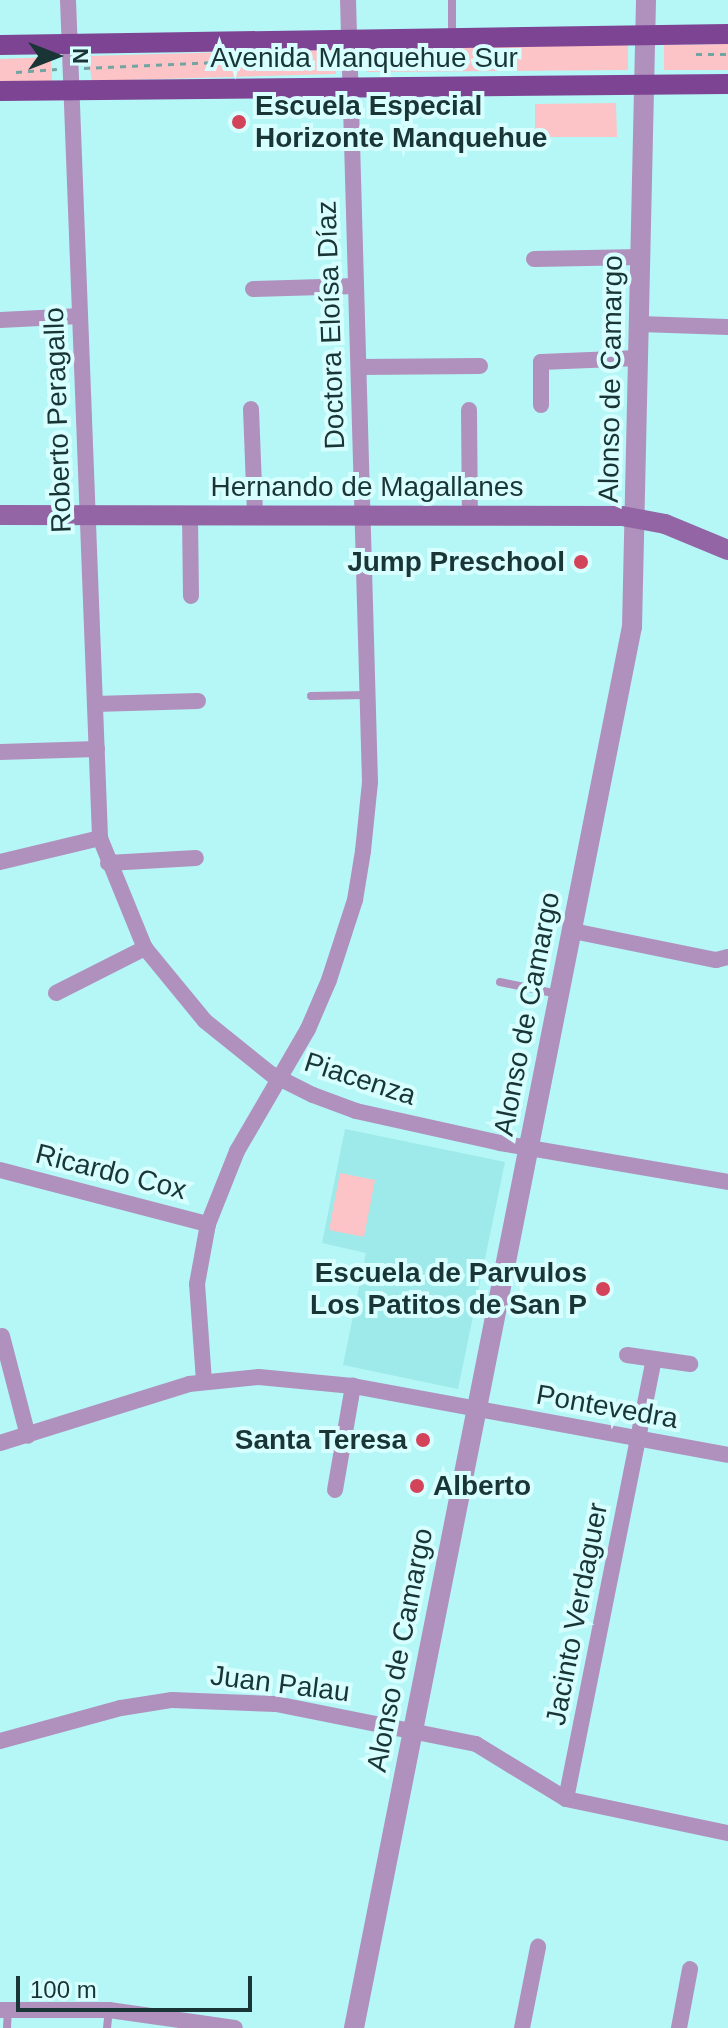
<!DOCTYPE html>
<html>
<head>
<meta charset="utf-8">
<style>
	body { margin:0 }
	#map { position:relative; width:728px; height:2028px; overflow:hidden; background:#b5f7f7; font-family:Helvetica,sans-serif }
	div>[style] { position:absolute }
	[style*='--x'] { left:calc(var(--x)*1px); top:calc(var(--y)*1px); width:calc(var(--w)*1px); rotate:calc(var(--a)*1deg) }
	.built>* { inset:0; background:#9ee9e9 }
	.green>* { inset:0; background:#fcc4c6 }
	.path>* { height:3px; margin-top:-1.5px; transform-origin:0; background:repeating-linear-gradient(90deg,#73a4a4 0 6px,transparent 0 12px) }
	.service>* { height:8px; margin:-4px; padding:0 4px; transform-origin:4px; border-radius:4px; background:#b091bd }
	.minor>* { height:16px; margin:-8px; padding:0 8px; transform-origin:8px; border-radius:8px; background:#b091bd }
	.tertiary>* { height:20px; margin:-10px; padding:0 10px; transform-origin:10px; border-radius:10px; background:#b091bd }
	.secondary>* { height:20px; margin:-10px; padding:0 10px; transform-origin:10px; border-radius:10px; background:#9365a5 }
	.primary>* { height:20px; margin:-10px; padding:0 10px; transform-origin:10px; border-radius:10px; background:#7e4494 }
	.dots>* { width:22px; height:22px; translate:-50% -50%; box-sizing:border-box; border:4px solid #d8ffff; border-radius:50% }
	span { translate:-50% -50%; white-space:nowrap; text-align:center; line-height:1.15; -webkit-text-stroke:8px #d8ffff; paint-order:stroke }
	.street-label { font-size:28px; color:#1a3535 }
	.poi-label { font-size:28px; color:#1a3535; font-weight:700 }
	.left { translate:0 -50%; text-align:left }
	.right { translate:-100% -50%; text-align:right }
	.north { position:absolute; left:16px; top:16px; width:80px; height:80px; -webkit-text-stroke:6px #d8ffff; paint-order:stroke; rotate:90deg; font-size:22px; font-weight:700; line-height:32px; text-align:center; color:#1a3535 }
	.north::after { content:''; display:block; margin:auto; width:28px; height:36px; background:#1a3535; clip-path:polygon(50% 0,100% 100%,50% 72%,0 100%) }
	.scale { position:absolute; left:16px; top:1976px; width:236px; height:36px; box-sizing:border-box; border:4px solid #1a3535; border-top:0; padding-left:10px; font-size:24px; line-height:28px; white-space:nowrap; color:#1a3535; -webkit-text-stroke:6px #d8ffff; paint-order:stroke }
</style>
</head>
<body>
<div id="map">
	<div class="built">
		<div style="clip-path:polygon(345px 1129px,505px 1162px,458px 1389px,343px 1365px,366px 1253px,322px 1243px)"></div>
	</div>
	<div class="green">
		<div style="clip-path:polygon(728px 44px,728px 70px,664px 70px,664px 45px)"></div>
		<div style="clip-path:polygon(628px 45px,628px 70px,367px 72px,367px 47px)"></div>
		<div style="clip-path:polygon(334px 49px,336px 74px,92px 81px,88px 56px)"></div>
		<div style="clip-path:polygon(51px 57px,52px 82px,0 84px,0 59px)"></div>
		<div style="clip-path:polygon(616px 103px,617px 137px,535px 137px,535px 104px)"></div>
		<div style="clip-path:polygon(340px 1173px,375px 1180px,364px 1237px,329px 1230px)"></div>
	</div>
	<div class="path">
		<div style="--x:696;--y:54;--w:32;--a:0"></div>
		<div style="--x:364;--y:60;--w:24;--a:-2"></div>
		<div style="--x:84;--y:68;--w:177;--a:-2.6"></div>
		<div style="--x:16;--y:72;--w:41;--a:-4.2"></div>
	</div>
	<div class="service">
		<div style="--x:452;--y:0;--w:37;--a:90"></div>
		<div style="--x:311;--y:696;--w:57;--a:-1"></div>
		<div style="--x:500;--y:982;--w:59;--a:11.7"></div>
		<div style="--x:7;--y:2028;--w:19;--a:-87"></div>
		<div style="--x:107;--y:2028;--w:18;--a:-84"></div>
	</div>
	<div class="minor">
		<div style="--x:68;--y:0;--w:839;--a:87.81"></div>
		<div style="--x:100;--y:838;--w:119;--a:67.8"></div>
		<div style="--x:145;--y:948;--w:94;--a:50.6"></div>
		<div style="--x:205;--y:1021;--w:85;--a:38.8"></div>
		<div style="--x:271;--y:1074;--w:47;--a:26.6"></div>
		<div style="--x:313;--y:1095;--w:46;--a:20.4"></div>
		<div style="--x:356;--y:1111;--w:148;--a:12.5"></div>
		<div style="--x:500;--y:1143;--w:231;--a:9.7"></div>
		<div style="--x:534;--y:259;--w:107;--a:-1.1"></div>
		<div style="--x:253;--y:289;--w:103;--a:-1.7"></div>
		<div style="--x:0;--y:320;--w:80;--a:-2.9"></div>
		<div style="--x:640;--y:324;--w:88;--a:2"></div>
		<div style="--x:360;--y:367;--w:120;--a:-0.5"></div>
		<div style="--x:541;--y:405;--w:43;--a:-90"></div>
		<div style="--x:541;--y:362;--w:98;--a:-2.3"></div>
		<div style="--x:251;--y:409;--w:105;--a:87.8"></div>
		<div style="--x:469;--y:410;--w:105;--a:89.5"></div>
		<div style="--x:190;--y:515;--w:81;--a:89.3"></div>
		<div style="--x:95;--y:704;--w:103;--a:-1.7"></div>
		<div style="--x:0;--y:752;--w:97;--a:-1.8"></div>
		<div style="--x:0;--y:862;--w:103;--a:-13.5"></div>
		<div style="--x:108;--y:863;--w:88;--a:-3.3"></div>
		<div style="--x:573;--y:931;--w:146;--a:11.5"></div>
		<div style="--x:716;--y:960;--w:12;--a:-14"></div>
		<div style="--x:56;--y:993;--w:100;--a:-26.8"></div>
		<div style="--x:0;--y:1170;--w:215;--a:14.6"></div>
		<div style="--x:2;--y:1336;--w:103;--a:75.4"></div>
		<div style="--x:627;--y:1355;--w:64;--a:8.1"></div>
		<div style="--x:204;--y:1381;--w:97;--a:-94.1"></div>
		<div style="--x:197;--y:1284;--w:61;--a:-79.6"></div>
		<div style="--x:208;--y:1224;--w:79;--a:-68.3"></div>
		<div style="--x:237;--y:1151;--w:141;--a:-59.8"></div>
		<div style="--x:308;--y:1029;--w:53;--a:-66.8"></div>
		<div style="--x:329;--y:980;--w:84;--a:-72"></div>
		<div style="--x:355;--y:900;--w:50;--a:-80.7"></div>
		<div style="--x:363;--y:851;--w:69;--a:-84.2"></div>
		<div style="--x:370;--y:782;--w:782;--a:-91.61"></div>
		<div style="--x:0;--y:1443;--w:198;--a:-17.3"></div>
		<div style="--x:189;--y:1384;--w:70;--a:-5.7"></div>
		<div style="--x:259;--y:1377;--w:94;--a:5.5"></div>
		<div style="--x:353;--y:1386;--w:381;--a:10.4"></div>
		<div style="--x:335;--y:1490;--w:106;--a:-80.2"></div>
		<div style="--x:0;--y:1741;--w:125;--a:-15.3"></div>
		<div style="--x:121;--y:1708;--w:52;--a:-8.9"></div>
		<div style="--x:172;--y:1700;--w:104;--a:2.2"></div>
		<div style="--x:276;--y:1704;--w:204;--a:11.3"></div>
		<div style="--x:476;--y:1744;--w:105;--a:31.4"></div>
		<div style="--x:566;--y:1799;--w:166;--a:11.9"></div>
		<div style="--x:566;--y:1799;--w:448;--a:-78.7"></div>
		<div style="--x:0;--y:2010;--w:109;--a:0"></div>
		<div style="--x:109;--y:2010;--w:127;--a:8.1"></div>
		<div style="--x:522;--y:2028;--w:83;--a:-78.8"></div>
		<div style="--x:679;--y:2028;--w:60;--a:-79.4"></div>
	</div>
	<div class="tertiary">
		<div style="--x:354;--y:2028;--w:1428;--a:-78.78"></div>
		<div style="--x:632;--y:627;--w:627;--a:-88.72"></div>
	</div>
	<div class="secondary">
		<div style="--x:0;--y:515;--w:622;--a:0.09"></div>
		<div style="--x:622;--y:516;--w:44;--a:10.5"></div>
		<div style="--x:665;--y:524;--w:68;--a:22.4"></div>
	</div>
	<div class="primary">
		<div style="--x:0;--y:45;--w:728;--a:-0.87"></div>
		<div style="--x:0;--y:91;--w:728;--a:-0.55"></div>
	</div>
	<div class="dots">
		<div style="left:239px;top:122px;background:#d34359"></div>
		<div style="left:581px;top:562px;background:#d34359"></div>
		<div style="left:603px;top:1289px;background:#d34359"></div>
		<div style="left:423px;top:1440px;background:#d34359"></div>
		<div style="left:417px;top:1486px;background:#d34359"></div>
	</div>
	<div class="street-label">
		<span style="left:364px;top:58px">Avenida Manquehue Sur</span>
		<span style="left:331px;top:325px;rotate:-92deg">Doctora Eloísa Díaz</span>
		<span style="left:611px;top:379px;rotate:-89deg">Alonso de Camargo</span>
		<span style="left:58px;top:420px;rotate:-92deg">Roberto Peragallo</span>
		<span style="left:367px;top:487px">Hernando de Magallanes</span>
		<span style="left:527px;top:1014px;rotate:-79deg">Alonso de Camargo</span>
		<span style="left:360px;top:1079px;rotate:18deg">Piacenza</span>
		<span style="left:111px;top:1172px;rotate:14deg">Ricardo Cox</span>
		<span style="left:607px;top:1407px;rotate:10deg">Pontevedra</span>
		<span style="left:577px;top:1614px;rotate:-79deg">Jacinto Verdaguer</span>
		<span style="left:400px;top:1650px;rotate:-79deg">Alonso de Camargo</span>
		<span style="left:280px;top:1684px;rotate:7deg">Juan Palau</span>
	</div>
	<div class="poi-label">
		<span class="left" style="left:255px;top:122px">Escuela Especial<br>Horizonte Manquehue</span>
		<span class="right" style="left:565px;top:562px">Jump Preschool</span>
		<span class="right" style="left:587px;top:1289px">Escuela de Parvulos<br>Los Patitos de San P</span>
		<span class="right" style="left:407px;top:1440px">Santa Teresa</span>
		<span class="left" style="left:433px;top:1486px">Alberto</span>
	</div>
	<div class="north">N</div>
	<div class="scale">100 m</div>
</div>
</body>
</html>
